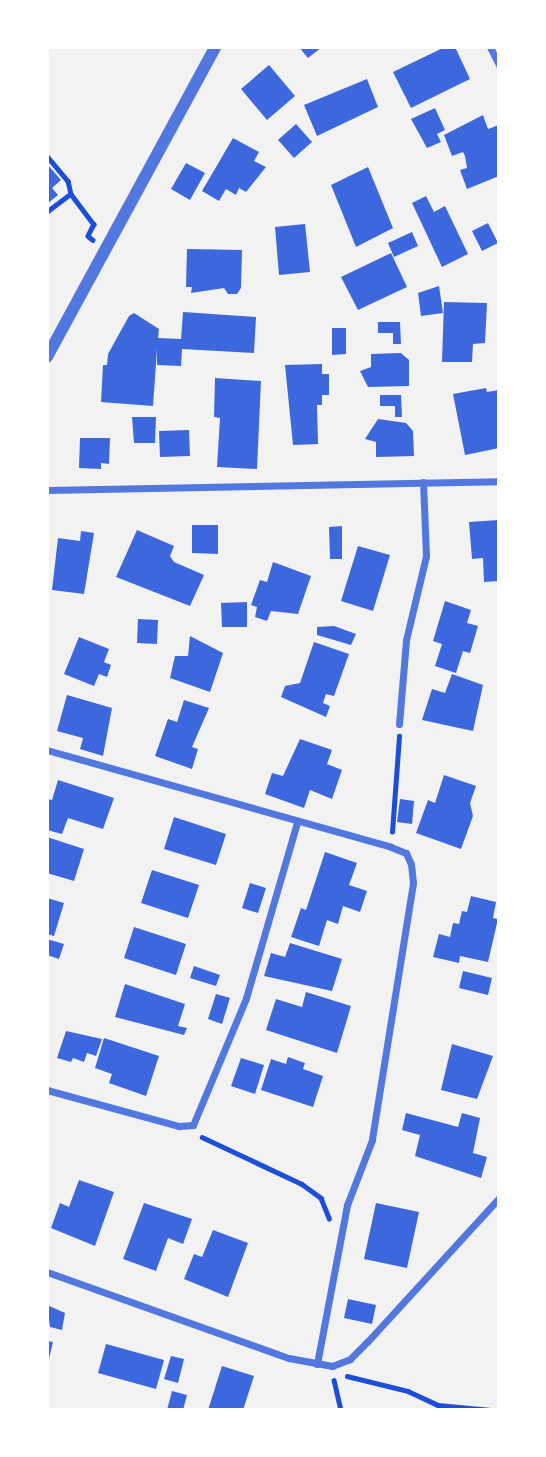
<!DOCTYPE html>
<html>
<head>
<meta charset="utf-8">
<style>
	body { margin:0 }
	#map { position:relative; width:546px; height:1457px; overflow:hidden; background:#f2f2f2; font-family:"Asap Condensed",sans-serif }
	div>[style] { position:absolute }
	[style*='--x'] { left:calc(var(--x)*1px); top:calc(var(--y)*1px); width:calc(var(--w)*1px); rotate:calc(var(--a)*1deg) }
	.building>* { inset:0; background:#3d67dc }
	.path>* { height:4.5px; margin:-2.25px; padding:0 2.25px; transform-origin:2.25px; border-radius:2.25px; background:#1d4ed8 }
	.minor>* { height:7px; margin:-3.5px; padding:0 3.5px; transform-origin:3.5px; border-radius:3.5px; background:#5277de }
	.tertiary>* { height:12px; margin:-6px; padding:0 6px; transform-origin:6px; border-radius:6px; background:#5277de }
	span { translate:-50% -50%; white-space:nowrap; text-align:center; line-height:1.15; -webkit-text-stroke:6px #fff; paint-order:stroke }
	.frame { position:absolute; inset:0; border:49px solid #fff; pointer-events:none }
</style>
</head>
<body>
<div id="map">
	<div class="building">
		<div style="clip-path:polygon(299px 47px,322px 47px,308px 58px)"></div>
		<div style="clip-path:polygon(445px 47px,455px 47px,470px 79px,411px 108px,393px 72px)"></div>
		<div style="clip-path:polygon(269px 65px,295px 96px,267px 120px,241px 89px)"></div>
		<div style="clip-path:polygon(367px 79px,378px 107px,317px 136px,304px 105px)"></div>
		<div style="clip-path:polygon(435px 108px,445px 130px,437px 134px,441px 142px,427px 148px,411px 119px)"></div>
		<div style="clip-path:polygon(483px 115px,488px 129px,499px 125px,499px 176px,467px 189px,460px 170px,467px 168px,465px 156px,463px 152px,452px 156px,444px 135px)"></div>
		<div style="clip-path:polygon(296px 124px,312px 142px,294px 158px,278px 140px)"></div>
		<div style="clip-path:polygon(233px 138px,259px 152px,254px 161px,266px 167px,246px 192px,239px 188px,236px 195px,226px 189px,219px 201px,202px 191px)"></div>
		<div style="clip-path:polygon(186px 163px,205px 173px,190px 200px,171px 189px)"></div>
		<div style="clip-path:polygon(47px 164px,61px 180px,52px 188px,58px 195px,47px 204px)"></div>
		<div style="clip-path:polygon(368px 167px,393px 228px,356px 247px,331px 185px)"></div>
		<div style="clip-path:polygon(426px 196px,434px 212px,445px 206px,468px 254px,442px 267px,412px 203px)"></div>
		<div style="clip-path:polygon(488px 223px,498px 243px,482px 251px,472px 231px)"></div>
		<div style="clip-path:polygon(305px 224px,310px 272px,279px 275px,275px 227px)"></div>
		<div style="clip-path:polygon(412px 232px,418px 246px,394px 257px,388px 243px)"></div>
		<div style="clip-path:polygon(187px 249px,242px 250px,241px 288px,237px 294px,228px 294px,224px 288px,191px 293px,192px 287px,186px 287px)"></div>
		<div style="clip-path:polygon(391px 253px,407px 287px,358px 310px,341px 277px)"></div>
		<div style="clip-path:polygon(439px 286px,443px 313px,421px 316px,418px 293px)"></div>
		<div style="clip-path:polygon(444px 302px,487px 303px,485px 343px,473px 344px,472px 362px,442px 362px)"></div>
		<div style="clip-path:polygon(183px 312px,256px 317px,254px 353px,182px 349px,181px 366px,157px 365px,157px 349px,153px 406px,101px 402px,103px 365px,107px 365px,108px 354px,129px 316px,134px 313px,159px 329px,158px 338px,181px 339px)"></div>
		<div style="clip-path:polygon(378px 322px,400px 322px,401px 344px,393px 344px,393px 333px,378px 333px)"></div>
		<div style="clip-path:polygon(332px 328px,346px 328px,346px 354px,332px 355px)"></div>
		<div style="clip-path:polygon(401px 353px,409px 360px,409px 386px,368px 387px,360px 371px,371px 367px,371px 354px)"></div>
		<div style="clip-path:polygon(322px 364px,322px 374px,329px 374px,329px 395px,322px 395px,322px 405px,317px 405px,318px 444px,293px 445px,285px 365px)"></div>
		<div style="clip-path:polygon(215px 378px,261px 381px,257px 469px,217px 467px,220px 418px,214px 417px)"></div>
		<div style="clip-path:polygon(486px 388px,487px 392px,499px 390px,499px 448px,465px 455px,453px 394px)"></div>
		<div style="clip-path:polygon(380px 395px,401px 395px,402px 417px,395px 417px,395px 406px,380px 406px)"></div>
		<div style="clip-path:polygon(132px 417px,156px 417px,155px 443px,134px 443px)"></div>
		<div style="clip-path:polygon(378px 419px,406px 423px,413px 431px,414px 456px,376px 457px,376px 442px,365px 439px)"></div>
		<div style="clip-path:polygon(189px 430px,190px 456px,160px 457px,159px 431px)"></div>
		<div style="clip-path:polygon(80px 438px,110px 438px,109px 464px,101px 463px,101px 469px,79px 468px)"></div>
		<div style="clip-path:polygon(499px 520px,499px 581px,484px 582px,483px 558px,472px 559px,469px 522px)"></div>
		<div style="clip-path:polygon(192px 525px,218px 525px,218px 554px,192px 553px)"></div>
		<div style="clip-path:polygon(342px 526px,342px 559px,330px 559px,329px 527px)"></div>
		<div style="clip-path:polygon(137px 530px,174px 546px,170px 556px,174px 562px,204px 575px,190px 606px,116px 577px)"></div>
		<div style="clip-path:polygon(81px 531px,94px 533px,84px 594px,52px 590px,58px 538px,80px 541px)"></div>
		<div style="clip-path:polygon(358px 546px,390px 555px,373px 611px,341px 601px)"></div>
		<div style="clip-path:polygon(273px 562px,311px 576px,298px 614px,271px 611px,267px 621px,255px 617px,257px 607px,251px 605px,260px 580px,267px 582px)"></div>
		<div style="clip-path:polygon(445px 601px,471px 610px,467px 623px,478px 626px,470px 653px,463px 651px,456px 673px,435px 666px,442px 644px,433px 641px)"></div>
		<div style="clip-path:polygon(247px 602px,247px 627px,222px 627px,221px 603px)"></div>
		<div style="clip-path:polygon(138px 619px,158px 620px,157px 644px,137px 643px)"></div>
		<div style="clip-path:polygon(334px 626px,356px 634px,351px 645px,317px 635px,317px 627px)"></div>
		<div style="clip-path:polygon(190px 636px,223px 653px,210px 692px,170px 678px,175px 656px,188px 656px)"></div>
		<div style="clip-path:polygon(79px 637px,109px 649px,104px 662px,111px 665px,107px 677px,99px 674px,94px 686px,64px 674px)"></div>
		<div style="clip-path:polygon(314px 642px,349px 654px,334px 696px,326px 694px,323px 703px,330px 706px,326px 717px,281px 697px,285px 686px,300px 683px)"></div>
		<div style="clip-path:polygon(452px 674px,483px 685px,473px 731px,422px 720px,432px 689px,445px 693px)"></div>
		<div style="clip-path:polygon(67px 695px,112px 708px,103px 756px,80px 749px,83px 738px,57px 731px)"></div>
		<div style="clip-path:polygon(184px 700px,209px 708px,192px 747px,198px 749px,192px 769px,155px 756px,168px 719px,177px 722px)"></div>
		<div style="clip-path:polygon(300px 739px,332px 750px,327px 764px,342px 770px,332px 799px,310px 790px,304px 808px,265px 794px,272px 773px,283px 776px)"></div>
		<div style="clip-path:polygon(444px 775px,476px 786px,470px 803px,473px 816px,461px 849px,416px 833px,428px 800px,435px 803px)"></div>
		<div style="clip-path:polygon(58px 780px,114px 798px,103px 829px,68px 818px,62px 834px,47px 830px,47px 799px,52px 800px)"></div>
		<div style="clip-path:polygon(400px 799px,414px 801px,412px 824px,397px 822px)"></div>
		<div style="clip-path:polygon(174px 817px,226px 834px,216px 865px,164px 849px)"></div>
		<div style="clip-path:polygon(47px 837px,84px 849px,74px 881px,47px 873px)"></div>
		<div style="clip-path:polygon(325px 852px,357px 863px,349px 885px,367px 891px,360px 912px,343px 906px,338px 924px,327px 920px,319px 946px,291px 937px,301px 908px,306px 910px)"></div>
		<div style="clip-path:polygon(152px 870px,199px 885px,188px 918px,141px 903px)"></div>
		<div style="clip-path:polygon(250px 883px,266px 888px,258px 913px,242px 908px)"></div>
		<div style="clip-path:polygon(471px 896px,496px 902px,493px 918px,498px 919px,488px 962px,460px 956px,459px 963px,433px 957px,439px 934px,450px 937px,453px 923px,459px 924px,462px 911px,467px 912px)"></div>
		<div style="clip-path:polygon(47px 898px,64px 903px,54px 936px,47px 934px)"></div>
		<div style="clip-path:polygon(134px 927px,186px 944px,176px 975px,124px 958px)"></div>
		<div style="clip-path:polygon(47px 939px,64px 944px,59px 959px,47px 955px)"></div>
		<div style="clip-path:polygon(290px 943px,342px 959px,332px 991px,264px 976px,271px 953px,285px 957px)"></div>
		<div style="clip-path:polygon(194px 966px,220px 975px,216px 986px,190px 978px)"></div>
		<div style="clip-path:polygon(463px 971px,492px 978px,488px 995px,459px 988px)"></div>
		<div style="clip-path:polygon(125px 984px,185px 1004px,178px 1026px,187px 1028px,184px 1035px,115px 1017px)"></div>
		<div style="clip-path:polygon(306px 992px,351px 1006px,337px 1053px,266px 1030px,276px 999px,302px 1007px)"></div>
		<div style="clip-path:polygon(216px 994px,230px 998px,222px 1024px,208px 1019px)"></div>
		<div style="clip-path:polygon(66px 1031px,102px 1039px,96px 1056px,87px 1053px,84px 1062px,73px 1058px,71px 1062px,57px 1058px)"></div>
		<div style="clip-path:polygon(104px 1038px,159px 1056px,146px 1096px,109px 1083px,112px 1074px,95px 1068px)"></div>
		<div style="clip-path:polygon(452px 1044px,493px 1056px,477px 1099px,441px 1090px)"></div>
		<div style="clip-path:polygon(288px 1057px,305px 1063px,303px 1069px,323px 1076px,313px 1107px,261px 1090px,271px 1059px,286px 1064px)"></div>
		<div style="clip-path:polygon(241px 1058px,264px 1065px,255px 1094px,231px 1086px)"></div>
		<div style="clip-path:polygon(406px 1113px,458px 1127px,462px 1113px,480px 1118px,473px 1153px,487px 1157px,481px 1178px,415px 1156px,420px 1135px,402px 1130px)"></div>
		<div style="clip-path:polygon(79px 1180px,114px 1192px,95px 1246px,51px 1228px,60px 1203px,69px 1207px)"></div>
		<div style="clip-path:polygon(144px 1203px,192px 1219px,183px 1244px,168px 1238px,156px 1271px,123px 1259px)"></div>
		<div style="clip-path:polygon(376px 1203px,419px 1212px,407px 1268px,364px 1259px)"></div>
		<div style="clip-path:polygon(213px 1230px,248px 1243px,228px 1297px,184px 1279px,194px 1254px,202px 1257px)"></div>
		<div style="clip-path:polygon(348px 1299px,376px 1305px,372px 1324px,344px 1318px)"></div>
		<div style="clip-path:polygon(47px 1305px,65px 1313px,62px 1330px,50px 1327px)"></div>
		<div style="clip-path:polygon(47px 1341px,53px 1342px,48px 1363px,47px 1363px)"></div>
		<div style="clip-path:polygon(106px 1344px,164px 1360px,156px 1389px,98px 1373px)"></div>
		<div style="clip-path:polygon(171px 1356px,184px 1359px,178px 1383px,164px 1379px)"></div>
		<div style="clip-path:polygon(222px 1366px,254px 1376px,243px 1410px,208px 1410px)"></div>
		<div style="clip-path:polygon(172px 1391px,187px 1395px,183px 1410px,167px 1410px)"></div>
	</div>
	<div class="path">
		<div style="--x:47;--y:156;--w:33;--a:50"></div>
		<div style="--x:68;--y:181;--w:13;--a:77"></div>
		<div style="--x:71;--y:194;--w:30;--a:143"></div>
		<div style="--x:71;--y:194;--w:38;--a:53"></div>
		<div style="--x:94;--y:224;--w:13;--a:117"></div>
		<div style="--x:88;--y:236;--w:6;--a:39"></div>
		<div style="--x:392;--y:832;--w:96;--a:-85.8"></div>
		<div style="--x:202;--y:1137;--w:110;--a:25.2"></div>
		<div style="--x:302;--y:1184;--w:24;--a:36"></div>
		<div style="--x:321;--y:1198;--w:22;--a:68"></div>
		<div style="--x:347;--y:1376;--w:63;--a:13.8"></div>
		<div style="--x:408;--y:1391;--w:33;--a:25"></div>
		<div style="--x:438;--y:1405;--w:53;--a:5.4"></div>
		<div style="--x:334;--y:1380;--w:31;--a:77"></div>
	</div>
	<div class="minor">
		<div style="--x:490;--y:47;--w:20;--a:63"></div>
		<div style="--x:47;--y:490;--w:452;--a:-1.1"></div>
		<div style="--x:399;--y:724;--w:84;--a:-85.2"></div>
		<div style="--x:406;--y:640;--w:86;--a:-76.6"></div>
		<div style="--x:426;--y:556;--w:74;--a:-92.3"></div>
		<div style="--x:47;--y:750;--w:357;--a:15.7"></div>
		<div style="--x:391;--y:847;--w:16;--a:22"></div>
		<div style="--x:406;--y:853;--w:12;--a:66"></div>
		<div style="--x:411;--y:864;--w:19;--a:84"></div>
		<div style="--x:413;--y:883;--w:260;--a:99.1"></div>
		<div style="--x:372;--y:1140;--w:70;--a:111"></div>
		<div style="--x:347;--y:1205;--w:162;--a:100.7"></div>
		<div style="--x:47;--y:1090;--w:137;--a:15.3"></div>
		<div style="--x:179;--y:1126;--w:14;--a:-4"></div>
		<div style="--x:193;--y:1125;--w:138;--a:-67.3"></div>
		<div style="--x:246;--y:998;--w:182;--a:-73.8"></div>
		<div style="--x:47;--y:1272;--w:257;--a:19.6"></div>
		<div style="--x:289;--y:1358;--w:44;--a:10.5"></div>
		<div style="--x:332;--y:1366;--w:19;--a:-21"></div>
		<div style="--x:350;--y:1359;--w:25;--a:-45"></div>
		<div style="--x:368;--y:1341;--w:194;--a:-47.5"></div>
	</div>
	<div class="tertiary">
		<div style="--x:47;--y:357;--w:353;--a:-61.5"></div>
	</div>
	<div class="frame"></div>
</div>
</body>
</html>
